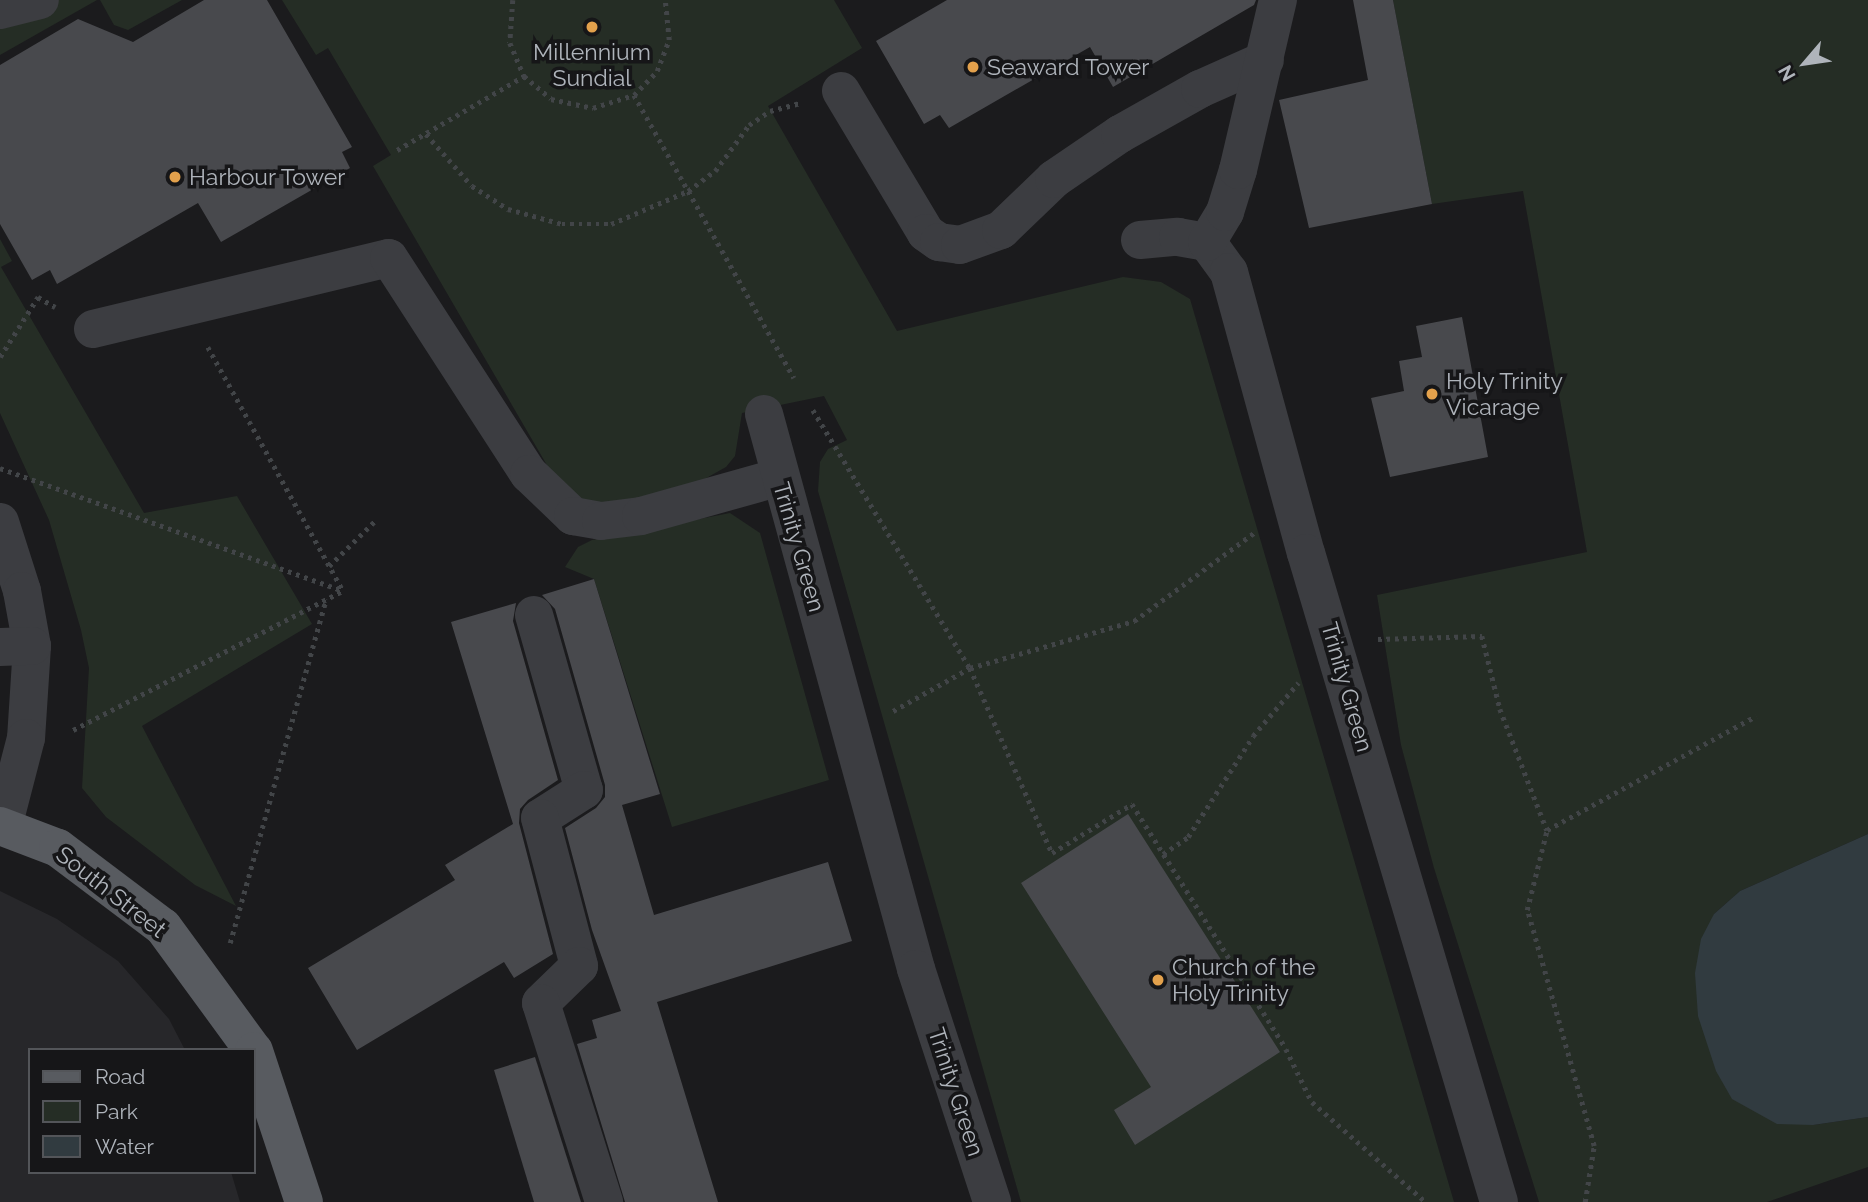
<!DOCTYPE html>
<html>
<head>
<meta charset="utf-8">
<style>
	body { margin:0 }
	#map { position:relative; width:1868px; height:1202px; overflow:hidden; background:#1b1b1d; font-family:Raleway,sans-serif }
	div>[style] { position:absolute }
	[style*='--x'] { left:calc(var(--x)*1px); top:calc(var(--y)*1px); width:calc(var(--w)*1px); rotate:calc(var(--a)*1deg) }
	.built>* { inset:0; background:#27272a }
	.green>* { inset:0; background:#252d25 }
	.water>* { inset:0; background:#313b40 }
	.building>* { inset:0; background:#48494d }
	.path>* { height:4.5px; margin-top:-2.25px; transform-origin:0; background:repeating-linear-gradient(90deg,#424548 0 3.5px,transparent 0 8.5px) }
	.minor>* { height:38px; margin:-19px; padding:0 19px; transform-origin:19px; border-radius:19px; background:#3c3d41 }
	.major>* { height:38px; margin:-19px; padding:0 19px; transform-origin:19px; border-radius:19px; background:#585b60 }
	.dots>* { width:19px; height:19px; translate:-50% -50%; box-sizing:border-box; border:4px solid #161618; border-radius:50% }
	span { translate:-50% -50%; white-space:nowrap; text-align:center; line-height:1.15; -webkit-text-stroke:7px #161618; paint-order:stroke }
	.poi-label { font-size:23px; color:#afb4bb }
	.left { translate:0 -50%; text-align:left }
	.street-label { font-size:23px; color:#afb4bb }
	.legend { position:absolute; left:28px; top:1048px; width:228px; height:126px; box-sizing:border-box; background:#161618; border:2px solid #535559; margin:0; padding:9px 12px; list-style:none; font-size:21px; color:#afb4bb }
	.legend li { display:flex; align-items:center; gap:14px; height:35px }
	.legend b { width:35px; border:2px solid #535559 }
	.north { position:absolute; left:1770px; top:28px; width:70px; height:70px; -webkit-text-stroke:5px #161618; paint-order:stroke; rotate:241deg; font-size:19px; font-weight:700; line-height:28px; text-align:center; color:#afb4bb }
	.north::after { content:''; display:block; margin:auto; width:24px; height:32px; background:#afb4bb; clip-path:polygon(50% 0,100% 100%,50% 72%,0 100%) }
</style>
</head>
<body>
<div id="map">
	<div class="built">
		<div style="clip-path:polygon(0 891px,57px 919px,118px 961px,169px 1019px,185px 1050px,30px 1050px,30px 1172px,231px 1172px,240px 1202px,0 1202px)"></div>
	</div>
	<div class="green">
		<div style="clip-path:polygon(0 0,97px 0,0 55px)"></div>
		<div style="clip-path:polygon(100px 0,182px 0,128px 30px,114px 25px)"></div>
		<div style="clip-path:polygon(282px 0,834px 0,862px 48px,768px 106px,897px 331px,1123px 277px,1161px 282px,1190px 299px,1454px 1202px,1021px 1202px,818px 491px,820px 462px,828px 449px,847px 440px,824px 396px,742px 413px,735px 456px,726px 467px,701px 481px,600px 508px,587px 505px,555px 479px,373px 166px,391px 155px,328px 48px,316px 55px)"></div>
		<div style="clip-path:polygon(1393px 0,1868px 0,1868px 834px,1740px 891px,1714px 914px,1813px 1125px,1868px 1117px,1868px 1167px,1767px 1202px,1539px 1202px,1434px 868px,1401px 745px,1377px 595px,1587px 552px,1523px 191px,1432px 204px)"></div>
		<div style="clip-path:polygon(0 239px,12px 261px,1px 267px,144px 513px,237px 496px,312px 624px,142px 726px,236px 906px,195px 885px,106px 817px,82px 788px,89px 668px,81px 630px,49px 520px,0 413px)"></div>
		<div style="clip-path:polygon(730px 513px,760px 533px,829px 780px,672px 827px,594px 579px,565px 567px,578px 547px,592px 540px)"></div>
	</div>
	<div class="water">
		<div style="clip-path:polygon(1868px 834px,1868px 1117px,1813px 1125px,1777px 1124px,1732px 1099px,1716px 1071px,1698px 1016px,1695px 973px,1701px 939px,1714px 914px,1740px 891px)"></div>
	</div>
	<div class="building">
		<div style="clip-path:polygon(204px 0,267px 0,352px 147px,342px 152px,350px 168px,221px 242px,198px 203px,57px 284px,50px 270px,32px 280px,0 224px,0 65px,78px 19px,133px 42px)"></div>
		<div style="clip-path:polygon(947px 0,1256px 0,1254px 5px,1113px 87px,1090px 47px,949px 128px,940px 115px,924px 124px,876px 41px)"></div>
		<div style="clip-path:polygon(1353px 0,1393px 0,1432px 204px,1309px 228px,1279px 100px,1368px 80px)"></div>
		<div style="clip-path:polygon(1462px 317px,1488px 457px,1390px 477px,1371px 398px,1404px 391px,1399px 361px,1422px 357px,1416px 326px)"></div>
		<div style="clip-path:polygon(594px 579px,660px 794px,622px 805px,654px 915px,828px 862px,852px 941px,657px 1002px,718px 1202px,625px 1202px,577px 1044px,597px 1038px,592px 1020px,621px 1011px,592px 930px,565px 828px,596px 808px,605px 797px,605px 785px,555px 609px,542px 595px)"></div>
		<div style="clip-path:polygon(516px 603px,513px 621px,558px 780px,528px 800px,520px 809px,519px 823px,553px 954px,514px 978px,504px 962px,357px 1050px,308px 968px,455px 880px,445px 865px,513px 824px,451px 622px)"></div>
		<div style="clip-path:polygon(1128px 814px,1280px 1052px,1135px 1145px,1114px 1110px,1151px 1087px,1021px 883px)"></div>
		<div style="clip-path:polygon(535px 1057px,581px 1202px,534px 1202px,494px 1070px)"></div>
	</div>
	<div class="path">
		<div style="--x:513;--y:0;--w:43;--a:94"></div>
		<div style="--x:510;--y:43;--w:36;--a:67"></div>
		<div style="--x:524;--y:76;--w:35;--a:40"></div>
		<div style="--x:551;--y:99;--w:43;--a:12.1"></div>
		<div style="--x:593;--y:108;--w:43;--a:-17.6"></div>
		<div style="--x:634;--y:95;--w:33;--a:-46"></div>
		<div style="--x:657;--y:71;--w:33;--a:-69"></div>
		<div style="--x:669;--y:40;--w:40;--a:-95.7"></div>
		<div style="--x:634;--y:95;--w:325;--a:60.5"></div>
		<div style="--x:426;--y:134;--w:69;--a:48.5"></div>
		<div style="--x:472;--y:186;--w:43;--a:32.6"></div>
		<div style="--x:508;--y:209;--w:56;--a:15.5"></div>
		<div style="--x:562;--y:224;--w:49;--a:0"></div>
		<div style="--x:611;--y:224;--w:84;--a:-23.2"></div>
		<div style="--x:688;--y:191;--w:34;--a:-37"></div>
		<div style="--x:715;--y:171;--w:57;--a:-53.5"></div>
		<div style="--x:749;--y:125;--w:25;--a:-34"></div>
		<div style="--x:770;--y:111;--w:31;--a:-15"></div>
		<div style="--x:397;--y:150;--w:147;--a:-30.2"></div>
		<div style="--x:208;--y:347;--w:279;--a:61"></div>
		<div style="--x:0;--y:357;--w:71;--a:-57.7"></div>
		<div style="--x:38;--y:297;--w:20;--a:30"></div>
		<div style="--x:813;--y:410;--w:302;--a:58.7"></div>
		<div style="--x:970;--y:668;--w:202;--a:66.1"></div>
		<div style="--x:1052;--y:853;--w:94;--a:-31.5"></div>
		<div style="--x:1132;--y:804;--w:289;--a:57.8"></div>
		<div style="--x:1286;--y:1049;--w:59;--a:63.9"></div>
		<div style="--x:1312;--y:1102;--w:152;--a:41.3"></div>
		<div style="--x:0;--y:468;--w:364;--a:19.7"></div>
		<div style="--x:329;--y:566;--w:67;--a:-44.4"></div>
		<div style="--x:1378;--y:639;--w:104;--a:-1.7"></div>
		<div style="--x:1482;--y:636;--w:75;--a:76.1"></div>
		<div style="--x:1500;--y:709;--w:130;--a:68.8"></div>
		<div style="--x:893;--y:711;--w:88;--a:-29.2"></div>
		<div style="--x:970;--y:668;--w:171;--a:-16"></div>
		<div style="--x:1134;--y:621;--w:149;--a:-36.3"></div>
		<div style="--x:73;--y:730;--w:303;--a:-27.3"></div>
		<div style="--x:1163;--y:854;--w:30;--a:-34"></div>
		<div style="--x:1188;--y:837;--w:120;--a:-57.2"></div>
		<div style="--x:1253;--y:736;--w:70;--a:-49.7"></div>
		<div style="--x:230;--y:943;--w:357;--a:-74.4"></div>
		<div style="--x:1585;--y:1202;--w:57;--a:-80.9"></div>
		<div style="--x:1594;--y:1146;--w:245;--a:-105.8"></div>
		<div style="--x:1527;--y:910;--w:82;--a:-76"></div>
		<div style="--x:1547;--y:830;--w:238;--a:-28.6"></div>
	</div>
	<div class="minor">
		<div style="--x:0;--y:10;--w:41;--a:-14"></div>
		<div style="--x:841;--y:91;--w:165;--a:59.1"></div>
		<div style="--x:926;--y:233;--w:16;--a:35"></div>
		<div style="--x:939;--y:242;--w:21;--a:8"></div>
		<div style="--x:960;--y:245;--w:44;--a:-20.1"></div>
		<div style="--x:1001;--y:230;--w:74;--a:-43.9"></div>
		<div style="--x:1054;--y:179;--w:80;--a:-34.3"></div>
		<div style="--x:1120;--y:134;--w:92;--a:-29.4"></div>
		<div style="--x:1200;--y:89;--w:71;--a:-24"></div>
		<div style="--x:1140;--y:240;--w:38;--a:-5"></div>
		<div style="--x:1178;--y:237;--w:29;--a:10"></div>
		<div style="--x:1207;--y:242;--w:37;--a:54"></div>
		<div style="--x:1229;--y:272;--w:291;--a:74.7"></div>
		<div style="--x:1306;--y:553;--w:677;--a:73.44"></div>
		<div style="--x:1207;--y:242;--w:35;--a:-59"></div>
		<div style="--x:1225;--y:212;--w:44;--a:-72.8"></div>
		<div style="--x:1238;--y:170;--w:175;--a:-76.8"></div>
		<div style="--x:93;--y:329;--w:304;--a:-13.5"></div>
		<div style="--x:389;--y:258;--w:257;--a:57.1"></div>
		<div style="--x:529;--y:474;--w:61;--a:43.7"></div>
		<div style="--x:573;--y:516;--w:28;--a:10"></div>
		<div style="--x:601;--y:521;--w:40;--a:-7.1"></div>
		<div style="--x:641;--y:516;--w:144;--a:-15.7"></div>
		<div style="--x:764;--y:414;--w:575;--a:74.68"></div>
		<div style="--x:916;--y:969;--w:245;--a:71.9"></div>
		<div style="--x:0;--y:522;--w:72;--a:72.3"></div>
		<div style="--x:22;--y:591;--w:56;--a:79.7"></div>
		<div style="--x:32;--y:646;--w:92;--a:93.7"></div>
		<div style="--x:26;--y:738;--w:92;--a:104.5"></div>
		<div style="--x:534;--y:615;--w:182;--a:74.1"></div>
		<div style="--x:584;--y:790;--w:52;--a:147.5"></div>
		<div style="--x:540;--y:818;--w:153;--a:75.2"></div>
		<div style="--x:579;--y:966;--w:53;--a:135.8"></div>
		<div style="--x:541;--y:1003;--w:209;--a:72.4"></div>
		<div style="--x:0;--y:647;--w:32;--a:-2"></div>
	</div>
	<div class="major">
		<div style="--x:0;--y:826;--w:62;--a:20.8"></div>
		<div style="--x:58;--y:848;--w:131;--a:37"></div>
		<div style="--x:163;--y:927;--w:152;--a:53.8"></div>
		<div style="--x:254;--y:1051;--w:159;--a:71.7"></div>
	</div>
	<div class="dots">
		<div style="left:592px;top:27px;background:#e3a14c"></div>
		<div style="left:973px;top:67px;background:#e3a14c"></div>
		<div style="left:175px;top:177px;background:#e3a14c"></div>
		<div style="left:1432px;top:394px;background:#e3a14c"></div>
		<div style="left:1158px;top:980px;background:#e3a14c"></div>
	</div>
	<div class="poi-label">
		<span style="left:592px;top:65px">Millennium<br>Sundial</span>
		<span class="left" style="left:987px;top:67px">Seaward Tower</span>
		<span class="left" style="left:189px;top:177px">Harbour Tower</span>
		<span class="left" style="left:1446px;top:394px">Holy Trinity<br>Vicarage</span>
		<span class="left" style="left:1172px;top:980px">Church of the<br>Holy Trinity</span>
	</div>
	<div class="street-label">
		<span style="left:799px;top:547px;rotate:74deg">Trinity Green</span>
		<span style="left:1347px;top:687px;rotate:74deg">Trinity Green</span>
		<span style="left:111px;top:892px;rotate:38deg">South Street</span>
		<span style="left:956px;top:1092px;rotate:72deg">Trinity Green</span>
	</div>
	<ul class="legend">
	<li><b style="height:9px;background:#585b60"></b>Road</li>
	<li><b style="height:19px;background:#252d25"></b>Park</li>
	<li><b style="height:19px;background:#313b40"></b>Water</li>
	</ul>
	<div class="north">N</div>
</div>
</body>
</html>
